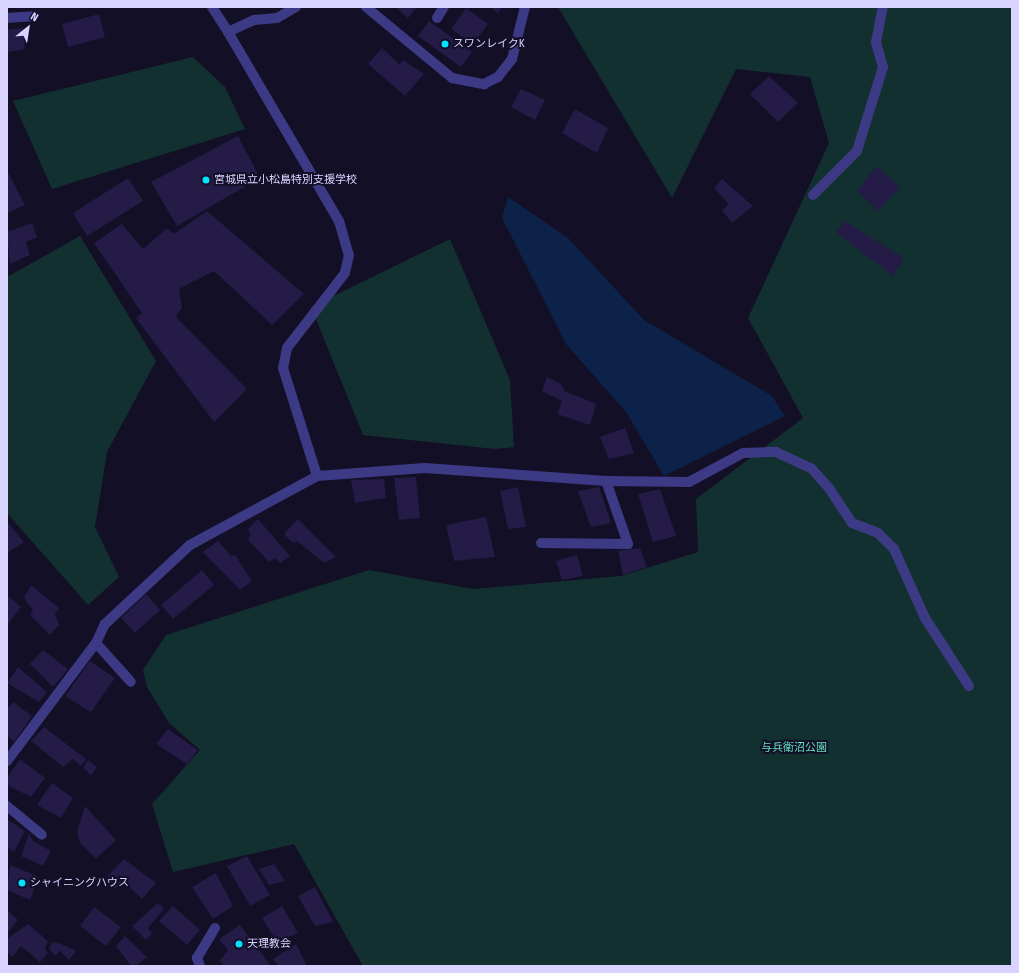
<!DOCTYPE html>
<html>
<head>
<meta charset="utf-8">
<style>
	body { margin:0 }
	#map { position:relative; width:1019px; height:973px; overflow:hidden; background:#130f26; font-family:"Fira Sans Condensed","Noto Sans JP",sans-serif }
	div>[style] { position:absolute }
	[style*='--x'] { left:calc(var(--x)*1px); top:calc(var(--y)*1px); width:calc(var(--w)*1px); rotate:calc(var(--a)*1deg) }
	.green>* { inset:0; background:#12302f }
	.water>* { inset:0; background:#0c2248 }
	.building>* { inset:0; background:#241b47 }
	.service>* { height:10px; margin:-5px; padding:0 5px; transform-origin:5px; border-radius:5px; background:#3d3a85 }
	.minor>* { height:10px; margin:-5px; padding:0 5px; transform-origin:5px; border-radius:5px; background:#3d3a85 }
	.dots>* { width:11px; height:11px; translate:-50% -50%; box-sizing:border-box; border:2px solid #130f26; border-radius:50% }
	span { translate:-50% -50%; white-space:nowrap; text-align:center; line-height:1.15; -webkit-text-stroke:4px #130f26; paint-order:stroke }
	.poi-label { font-size:11px; color:#d9d4ff }
	.left { translate:0 -50%; text-align:left }
	.park-label { font-size:11px; color:#5fe0c0 }
	.frame { position:absolute; inset:0; border:8px solid #d9d4ff; pointer-events:none }
	.north { position:absolute; left:8px; top:8px; width:40px; height:40px; -webkit-text-stroke:3px #130f26; paint-order:stroke; rotate:30deg; font-size:11px; font-weight:700; line-height:16px; text-align:center; color:#d9d4ff }
	.north::after { content:''; display:block; margin:auto; width:14px; height:18px; background:#d9d4ff; clip-path:polygon(50% 0,100% 100%,50% 72%,0 100%) }
</style>
</head>
<body>
<div id="map">
	<div class="green">
		<div style="clip-path:polygon(558px 7px,1012px 7px,1012px 966px,363px 966px,294px 844px,173px 872px,152px 804px,200px 750px,169px 723px,147px 687px,143px 670px,166px 635px,369px 570px,473px 589px,621px 576px,698px 552px,696px 499px,803px 418px,748px 318px,829px 143px,810px 77px,736px 69px,672px 198px)"></div>
		<div style="clip-path:polygon(193px 57px,225px 87px,245px 129px,52px 189px,13px 101px)"></div>
		<div style="clip-path:polygon(80px 236px,156px 361px,107px 452px,95px 527px,119px 577px,88px 605px,7px 513px,7px 277px)"></div>
		<div style="clip-path:polygon(450px 239px,510px 380px,514px 447px,495px 449px,363px 435px,311px 307px)"></div>
	</div>
	<div class="water">
		<div style="clip-path:polygon(508px 197px,568px 238px,644px 320px,772px 396px,785px 416px,664px 476px,626px 412px,566px 344px,502px 218px)"></div>
	</div>
	<div class="building">
		<div style="clip-path:polygon(395px 7px,417px 7px,408px 18px)"></div>
		<div style="clip-path:polygon(490px 7px,502px 7px,498px 13px)"></div>
		<div style="clip-path:polygon(466px 8px,488px 24px,473px 45px,451px 29px)"></div>
		<div style="clip-path:polygon(99px 14px,105px 37px,68px 47px,62px 24px)"></div>
		<div style="clip-path:polygon(429px 21px,472px 52px,461px 67px,418px 36px)"></div>
		<div style="clip-path:polygon(23px 28px,25px 49px,7px 52px,7px 30px)"></div>
		<div style="clip-path:polygon(382px 48px,400px 65px,403px 60px,424px 74px,405px 96px,368px 64px)"></div>
		<div style="clip-path:polygon(769px 76px,798px 103px,778px 122px,750px 94px)"></div>
		<div style="clip-path:polygon(521px 89px,545px 100px,535px 120px,511px 107px)"></div>
		<div style="clip-path:polygon(575px 109px,608px 128px,597px 153px,562px 133px)"></div>
		<div style="clip-path:polygon(238px 136px,260px 178px,177px 226px,151px 182px)"></div>
		<div style="clip-path:polygon(876px 166px,900px 187px,878px 211px,857px 191px)"></div>
		<div style="clip-path:polygon(7px 170px,25px 205px,7px 213px)"></div>
		<div style="clip-path:polygon(128px 178px,143px 201px,87px 236px,73px 213px)"></div>
		<div style="clip-path:polygon(722px 179px,753px 206px,732px 223px,722px 210px,729px 204px,714px 188px)"></div>
		<div style="clip-path:polygon(207px 211px,304px 294px,272px 325px,214px 271px,179px 289px,182px 307px,176px 317px,247px 389px,214px 422px,136px 318px,142px 313px,94px 243px,122px 224px,143px 249px,167px 228px,174px 234px)"></div>
		<div style="clip-path:polygon(845px 221px,904px 258px,893px 276px,836px 232px)"></div>
		<div style="clip-path:polygon(32px 223px,37px 237px,26px 242px,30px 255px,10px 264px,7px 232px)"></div>
		<div style="clip-path:polygon(547px 377px,561px 384px,565px 391px,596px 404px,590px 425px,557px 414px,562px 401px,542px 391px)"></div>
		<div style="clip-path:polygon(625px 428px,634px 453px,609px 459px,600px 437px)"></div>
		<div style="clip-path:polygon(416px 477px,420px 518px,399px 520px,394px 478px)"></div>
		<div style="clip-path:polygon(384px 479px,386px 498px,355px 503px,351px 480px)"></div>
		<div style="clip-path:polygon(518px 487px,526px 527px,508px 529px,500px 491px)"></div>
		<div style="clip-path:polygon(599px 487px,611px 523px,591px 527px,578px 491px)"></div>
		<div style="clip-path:polygon(660px 489px,676px 536px,653px 542px,638px 494px)"></div>
		<div style="clip-path:polygon(486px 517px,495px 557px,454px 561px,446px 525px)"></div>
		<div style="clip-path:polygon(258px 519px,290px 556px,280px 563px,275px 558px,269px 562px,248px 540px,251px 535px,248px 529px)"></div>
		<div style="clip-path:polygon(298px 519px,336px 557px,324px 563px,297px 541px,293px 543px,284px 534px)"></div>
		<div style="clip-path:polygon(7px 522px,24px 542px,7px 553px)"></div>
		<div style="clip-path:polygon(218px 541px,231px 556px,235px 555px,252px 581px,240px 590px,203px 552px)"></div>
		<div style="clip-path:polygon(640px 548px,647px 567px,623px 575px,618px 551px)"></div>
		<div style="clip-path:polygon(577px 555px,583px 576px,562px 580px,556px 561px)"></div>
		<div style="clip-path:polygon(202px 570px,214px 585px,173px 619px,161px 605px)"></div>
		<div style="clip-path:polygon(31px 585px,59px 608px,55px 614px,59px 625px,50px 635px,30px 615px,33px 610px,24px 598px)"></div>
		<div style="clip-path:polygon(146px 594px,160px 610px,135px 633px,121px 618px)"></div>
		<div style="clip-path:polygon(7px 595px,21px 607px,8px 624px,7px 623px)"></div>
		<div style="clip-path:polygon(43px 650px,68px 669px,53px 687px,30px 664px)"></div>
		<div style="clip-path:polygon(90px 661px,115px 678px,91px 712px,65px 696px)"></div>
		<div style="clip-path:polygon(18px 667px,47px 692px,39px 702px,7px 683px)"></div>
		<div style="clip-path:polygon(13px 702px,32px 716px,14px 742px,7px 735px,7px 709px)"></div>
		<div style="clip-path:polygon(44px 727px,86px 759px,81px 766px,73px 759px,63px 767px,31px 741px)"></div>
		<div style="clip-path:polygon(168px 729px,198px 750px,187px 764px,156px 744px)"></div>
		<div style="clip-path:polygon(20px 759px,45px 778px,31px 797px,9px 786px,7px 778px)"></div>
		<div style="clip-path:polygon(88px 760px,97px 767px,91px 775px,83px 768px)"></div>
		<div style="clip-path:polygon(52px 783px,73px 798px,61px 818px,37px 805px)"></div>
		<div style="clip-path:polygon(85px 806px,116px 840px,96px 859px,80px 843px,77px 832px)"></div>
		<div style="clip-path:polygon(7px 819px,25px 831px,14px 852px,7px 847px)"></div>
		<div style="clip-path:polygon(29px 833px,33px 841px,51px 851px,43px 866px,21px 856px)"></div>
		<div style="clip-path:polygon(247px 856px,270px 895px,250px 906px,227px 866px)"></div>
		<div style="clip-path:polygon(124px 859px,156px 883px,142px 899px,124px 882px,115px 889px,104px 880px)"></div>
		<div style="clip-path:polygon(274px 864px,285px 881px,269px 885px,259px 869px)"></div>
		<div style="clip-path:polygon(10px 865px,39px 877px,30px 900px,7px 890px)"></div>
		<div style="clip-path:polygon(216px 873px,233px 906px,213px 919px,192px 887px)"></div>
		<div style="clip-path:polygon(315px 887px,333px 922px,315px 926px,298px 896px)"></div>
		<div style="clip-path:polygon(158px 903px,164px 909px,148px 928px,152px 934px,146px 940px,132px 926px)"></div>
		<div style="clip-path:polygon(173px 906px,200px 930px,187px 945px,159px 921px)"></div>
		<div style="clip-path:polygon(282px 906px,298px 933px,277px 942px,262px 918px)"></div>
		<div style="clip-path:polygon(94px 907px,121px 927px,106px 946px,80px 926px)"></div>
		<div style="clip-path:polygon(7px 910px,18px 920px,7px 933px)"></div>
		<div style="clip-path:polygon(28px 924px,48px 941px,45px 949px,48px 953px,40px 962px,21px 946px,12px 957px,7px 952px,7px 939px)"></div>
		<div style="clip-path:polygon(240px 925px,271px 966px,224px 966px,220px 961px,228px 950px,219px 939px)"></div>
		<div style="clip-path:polygon(125px 936px,147px 957px,136px 966px,131px 966px,116px 946px)"></div>
		<div style="clip-path:polygon(52px 942px,61px 944px,76px 951px,69px 960px,60px 951px,55px 956px,49px 949px)"></div>
		<div style="clip-path:polygon(296px 944px,307px 966px,278px 966px,273px 959px)"></div>
	</div>
	<div class="service">
		<div style="--x:7;--y:18;--w:27;--a:-4"></div>
		<div style="--x:437;--y:18;--w:13;--a:-58"></div>
		<div style="--x:228;--y:32;--w:219;--a:59.6"></div>
		<div style="--x:339;--y:221;--w:35;--a:74"></div>
		<div style="--x:349;--y:255;--w:18;--a:103"></div>
		<div style="--x:345;--y:273;--w:95;--a:127.7"></div>
		<div style="--x:287;--y:348;--w:20;--a:101"></div>
		<div style="--x:283;--y:368;--w:113;--a:72.5"></div>
		<div style="--x:317;--y:476;--w:108;--a:-4.2"></div>
		<div style="--x:425;--y:468;--w:181;--a:4.1"></div>
		<div style="--x:606;--y:481;--w:83;--a:0.7"></div>
		<div style="--x:689;--y:482;--w:61;--a:-28.2"></div>
		<div style="--x:743;--y:453;--w:33;--a:-2"></div>
		<div style="--x:776;--y:452;--w:38;--a:25"></div>
		<div style="--x:811;--y:468;--w:27;--a:48"></div>
		<div style="--x:829;--y:488;--w:42;--a:56.7"></div>
		<div style="--x:852;--y:523;--w:28;--a:21"></div>
		<div style="--x:878;--y:533;--w:23;--a:45"></div>
		<div style="--x:894;--y:549;--w:76;--a:65.8"></div>
		<div style="--x:925;--y:618;--w:81;--a:57.1"></div>
		<div style="--x:813;--y:195;--w:62;--a:-45"></div>
		<div style="--x:857;--y:151;--w:88;--a:-72.8"></div>
		<div style="--x:883;--y:67;--w:26;--a:-106"></div>
		<div style="--x:876;--y:42;--w:36;--a:-79"></div>
		<div style="--x:541;--y:543;--w:87;--a:0.7"></div>
		<div style="--x:628;--y:544;--w:67;--a:-109.2"></div>
		<div style="--x:96;--y:643;--w:52;--a:48.1"></div>
		<div style="--x:7;--y:761;--w:148;--a:-53"></div>
		<div style="--x:96;--y:643;--w:21;--a:-65"></div>
		<div style="--x:105;--y:624;--w:116;--a:-42.9"></div>
		<div style="--x:190;--y:545;--w:145;--a:-28.5"></div>
		<div style="--x:7;--y:806;--w:45;--a:39.6"></div>
		<div style="--x:200;--y:966;--w:9;--a:-111"></div>
		<div style="--x:197;--y:958;--w:35;--a:-59"></div>
	</div>
	<div class="minor">
		<div style="--x:212;--y:7;--w:30;--a:57"></div>
		<div style="--x:228;--y:32;--w:29;--a:-25"></div>
		<div style="--x:254;--y:20;--w:23;--a:-5"></div>
		<div style="--x:277;--y:18;--w:22;--a:-30"></div>
		<div style="--x:366;--y:7;--w:112;--a:39.5"></div>
		<div style="--x:452;--y:78;--w:33;--a:11"></div>
		<div style="--x:484;--y:84;--w:16;--a:-27"></div>
		<div style="--x:498;--y:77;--w:23;--a:-52"></div>
		<div style="--x:512;--y:59;--w:54;--a:-76"></div>
	</div>
	<div class="dots">
		<div style="left:445px;top:44px;background:#00e5ff"></div>
		<div style="left:206px;top:180px;background:#00e5ff"></div>
		<div style="left:22px;top:883px;background:#00e5ff"></div>
		<div style="left:239px;top:944px;background:#00e5ff"></div>
	</div>
	<div class="poi-label">
		<span class="left" style="left:453px;top:44px">スワンレイクK</span>
		<span class="left" style="left:214px;top:180px">宮城県立小松島特別支援学校</span>
		<span class="left" style="left:30px;top:883px">シャイニングハウス</span>
		<span class="left" style="left:247px;top:944px">天理教会</span>
	</div>
	<div class="park-label">
		<span style="left:794px;top:748px">与兵衛沼公園</span>
	</div>
	<div class="frame"></div>
	<div class="north">N</div>
</div>
</body>
</html>
